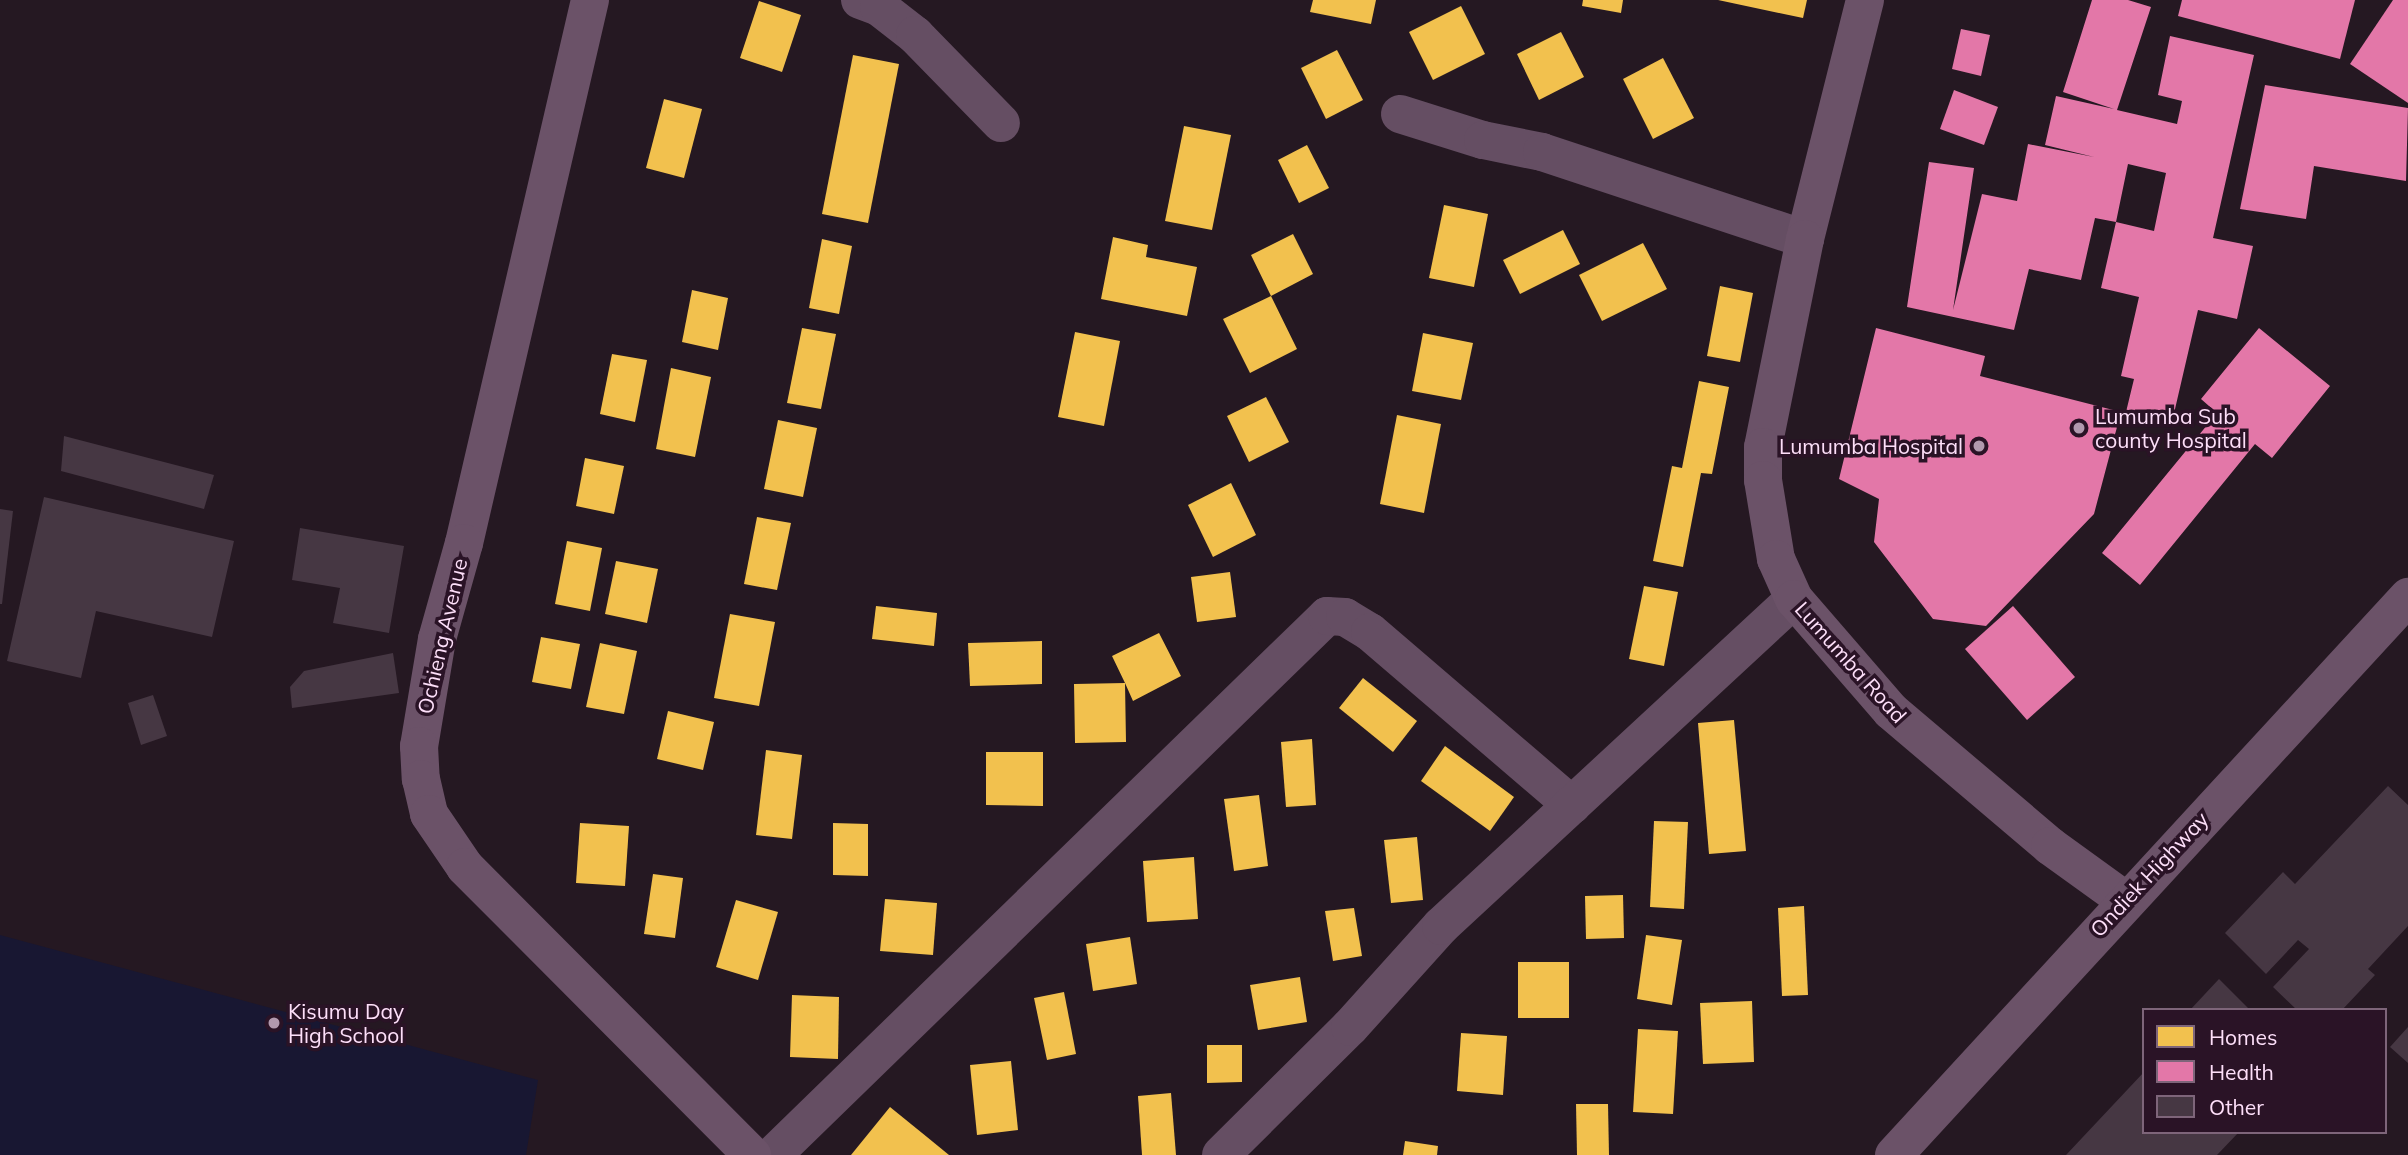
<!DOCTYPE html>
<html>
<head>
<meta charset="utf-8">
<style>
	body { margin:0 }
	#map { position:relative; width:2408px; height:1155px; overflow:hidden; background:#251822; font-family:Mulish,sans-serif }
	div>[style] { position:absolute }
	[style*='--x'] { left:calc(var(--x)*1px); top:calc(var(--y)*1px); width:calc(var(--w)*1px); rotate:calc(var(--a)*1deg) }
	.green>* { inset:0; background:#181732 }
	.homes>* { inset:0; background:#f2c14e }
	.health>* { inset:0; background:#e377a8 }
	.building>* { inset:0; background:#463743 }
	.street>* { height:38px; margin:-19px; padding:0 19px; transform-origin:19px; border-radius:19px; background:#654e63 }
	.secondary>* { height:38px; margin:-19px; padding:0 19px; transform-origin:19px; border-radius:19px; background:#6b5268 }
	.dots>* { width:19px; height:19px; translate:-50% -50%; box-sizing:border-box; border:4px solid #2a1326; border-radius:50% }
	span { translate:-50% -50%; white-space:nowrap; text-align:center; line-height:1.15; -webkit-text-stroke:7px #2a1326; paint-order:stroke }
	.poi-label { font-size:21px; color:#fddff9 }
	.left { translate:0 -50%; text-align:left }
	.right { translate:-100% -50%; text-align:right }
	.street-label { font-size:21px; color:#fddff9 }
	.legend { position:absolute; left:2142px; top:1008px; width:245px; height:126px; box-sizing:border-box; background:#2a1326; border:2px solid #7e657a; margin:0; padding:9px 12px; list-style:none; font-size:21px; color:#fddff9 }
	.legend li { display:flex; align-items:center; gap:14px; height:35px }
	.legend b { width:35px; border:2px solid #7e657a }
</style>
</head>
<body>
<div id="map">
	<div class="green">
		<div style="clip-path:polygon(0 935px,538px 1080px,526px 1155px,0 1155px)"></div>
	</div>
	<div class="homes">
		<div style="clip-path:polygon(1313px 0,1376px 0,1371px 24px,1310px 12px)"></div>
		<div style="clip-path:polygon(1583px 0,1623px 0,1621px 13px,1582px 6px)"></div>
		<div style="clip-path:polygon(1718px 0,1807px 0,1803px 18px)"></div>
		<div style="clip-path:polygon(759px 1px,801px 15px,782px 72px,740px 58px)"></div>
		<div style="clip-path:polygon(1461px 6px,1485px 54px,1433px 80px,1409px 32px)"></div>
		<div style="clip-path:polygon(1561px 32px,1584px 77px,1539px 100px,1517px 54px)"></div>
		<div style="clip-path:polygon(1337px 50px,1363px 100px,1326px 119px,1301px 68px)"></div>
		<div style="clip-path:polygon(853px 55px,899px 64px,868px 223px,822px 214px)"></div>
		<div style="clip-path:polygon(1663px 58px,1694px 118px,1653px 139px,1623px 79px)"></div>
		<div style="clip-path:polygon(664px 99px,702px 109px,684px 178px,646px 168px)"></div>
		<div style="clip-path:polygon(1184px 126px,1231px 135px,1212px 230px,1165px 221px)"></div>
		<div style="clip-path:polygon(1307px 145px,1329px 188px,1299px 203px,1278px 160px)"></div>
		<div style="clip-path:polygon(1444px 205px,1488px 214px,1474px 287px,1429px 278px)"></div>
		<div style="clip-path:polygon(1563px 230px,1580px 264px,1520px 294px,1503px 260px)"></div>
		<div style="clip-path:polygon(1293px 234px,1313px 274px,1271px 296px,1297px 349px,1250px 373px,1223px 319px,1271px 296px,1251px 255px)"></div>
		<div style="clip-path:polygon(1113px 237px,1148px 245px,1146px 257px,1197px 267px,1187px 316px,1101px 299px)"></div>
		<div style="clip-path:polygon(822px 239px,852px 246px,839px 314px,809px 308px)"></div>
		<div style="clip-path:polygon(1643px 243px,1667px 289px,1602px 321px,1579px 275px)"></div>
		<div style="clip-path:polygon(1720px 286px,1753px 293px,1740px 362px,1707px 356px)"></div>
		<div style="clip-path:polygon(692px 290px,728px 298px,718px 350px,682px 342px)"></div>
		<div style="clip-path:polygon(802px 328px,836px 334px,821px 409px,787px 403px)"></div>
		<div style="clip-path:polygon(1075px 332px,1120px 341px,1104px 426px,1058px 417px)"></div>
		<div style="clip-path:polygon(1423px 333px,1473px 343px,1461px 400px,1412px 391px)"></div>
		<div style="clip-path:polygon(612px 354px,647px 360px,635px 422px,600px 414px)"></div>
		<div style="clip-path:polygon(671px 368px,711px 377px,695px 457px,656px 449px)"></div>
		<div style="clip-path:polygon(1699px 381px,1729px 387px,1712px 474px,1701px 473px,1683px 567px,1653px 561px,1672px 466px,1682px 468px)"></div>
		<div style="clip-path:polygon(1266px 397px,1289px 442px,1249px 462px,1227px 416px)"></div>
		<div style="clip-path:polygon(1397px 415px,1441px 424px,1424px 513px,1380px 504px)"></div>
		<div style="clip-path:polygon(778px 420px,817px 428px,803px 497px,764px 489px)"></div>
		<div style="clip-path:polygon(585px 458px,624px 466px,614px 514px,576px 506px)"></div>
		<div style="clip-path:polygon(1231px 483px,1256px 535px,1213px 557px,1188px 505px)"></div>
		<div style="clip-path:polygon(757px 517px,791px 523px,777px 590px,744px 584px)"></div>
		<div style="clip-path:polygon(567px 541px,602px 548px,590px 611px,555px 604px)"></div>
		<div style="clip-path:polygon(616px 561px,658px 569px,647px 623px,605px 614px)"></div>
		<div style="clip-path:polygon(1230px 572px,1236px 617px,1197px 622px,1191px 577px)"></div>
		<div style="clip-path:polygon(1644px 586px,1678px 592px,1664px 666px,1629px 659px)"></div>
		<div style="clip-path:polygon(876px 606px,937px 613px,934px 646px,872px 639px)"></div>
		<div style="clip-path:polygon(730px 614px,775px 622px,759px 706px,714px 698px)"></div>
		<div style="clip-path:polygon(1159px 633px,1181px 676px,1133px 701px,1125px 683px,1126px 742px,1075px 743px,1074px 684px,1125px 683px,1112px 656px)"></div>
		<div style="clip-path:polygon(541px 637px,580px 644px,571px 689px,532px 682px)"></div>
		<div style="clip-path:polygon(1042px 641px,1042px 684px,970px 686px,968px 643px)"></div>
		<div style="clip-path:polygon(600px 643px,637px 651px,624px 714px,586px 707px)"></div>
		<div style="clip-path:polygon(1363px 678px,1417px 721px,1393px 752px,1339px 708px)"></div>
		<div style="clip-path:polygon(668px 711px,714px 722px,703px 770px,657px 759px)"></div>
		<div style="clip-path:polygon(1734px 720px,1746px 851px,1709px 854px,1698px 723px)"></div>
		<div style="clip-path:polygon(1312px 739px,1316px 805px,1286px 807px,1281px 742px)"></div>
		<div style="clip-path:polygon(1445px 746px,1514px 797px,1490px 831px,1421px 781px)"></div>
		<div style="clip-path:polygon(766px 750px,802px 755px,792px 839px,756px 835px)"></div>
		<div style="clip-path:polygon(986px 752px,1043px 752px,1043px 806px,986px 805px)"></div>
		<div style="clip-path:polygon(1259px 795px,1268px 866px,1234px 871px,1224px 799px)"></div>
		<div style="clip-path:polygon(1654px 821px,1688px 822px,1684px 909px,1650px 907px)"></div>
		<div style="clip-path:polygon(580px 823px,629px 826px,625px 886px,576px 883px)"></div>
		<div style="clip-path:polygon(833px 823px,868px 824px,868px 876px,833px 875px)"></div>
		<div style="clip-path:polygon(1417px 837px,1423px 900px,1391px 903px,1384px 840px)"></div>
		<div style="clip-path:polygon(1194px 857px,1198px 919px,1147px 922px,1143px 861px)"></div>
		<div style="clip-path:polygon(653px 874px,683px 878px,675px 938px,644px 934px)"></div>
		<div style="clip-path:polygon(1623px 895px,1624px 938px,1586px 939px,1585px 896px)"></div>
		<div style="clip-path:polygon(885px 899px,937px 903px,933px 955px,880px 951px)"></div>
		<div style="clip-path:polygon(736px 900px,778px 912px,758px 980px,716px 967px)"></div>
		<div style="clip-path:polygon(1804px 906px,1808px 995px,1782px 996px,1778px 908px)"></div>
		<div style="clip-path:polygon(1354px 908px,1362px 956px,1333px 961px,1325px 911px)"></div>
		<div style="clip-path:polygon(1646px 935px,1682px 940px,1672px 1005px,1637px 999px)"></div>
		<div style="clip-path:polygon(1130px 937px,1137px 984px,1093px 991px,1086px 944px)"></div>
		<div style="clip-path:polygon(1518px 962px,1569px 962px,1569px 1018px,1518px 1018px)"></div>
		<div style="clip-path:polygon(1300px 977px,1307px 1022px,1258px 1030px,1250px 985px)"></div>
		<div style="clip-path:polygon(1064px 992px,1076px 1054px,1047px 1060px,1034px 998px)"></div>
		<div style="clip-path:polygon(792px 995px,839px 997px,838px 1059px,790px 1057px)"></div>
		<div style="clip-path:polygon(1752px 1001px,1754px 1062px,1703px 1064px,1700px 1003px)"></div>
		<div style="clip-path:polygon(1638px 1029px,1678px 1031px,1673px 1114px,1633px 1112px)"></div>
		<div style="clip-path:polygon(1461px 1033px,1507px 1036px,1503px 1095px,1457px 1091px)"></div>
		<div style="clip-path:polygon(1207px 1045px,1242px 1045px,1242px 1082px,1207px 1083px)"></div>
		<div style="clip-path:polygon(1011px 1061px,1018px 1130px,977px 1135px,970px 1065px)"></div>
		<div style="clip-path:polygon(1171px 1093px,1176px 1155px,1142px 1155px,1138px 1096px)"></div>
		<div style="clip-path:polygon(1576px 1104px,1608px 1104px,1609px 1155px,1577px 1155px)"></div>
		<div style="clip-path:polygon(890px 1107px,927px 1137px,949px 1155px,851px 1155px)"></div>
		<div style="clip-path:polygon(1405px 1141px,1438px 1146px,1437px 1155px,1403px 1155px)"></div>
	</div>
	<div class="health">
		<div style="clip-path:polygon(evenodd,2092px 0,2128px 0,2151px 7px,2117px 110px,2177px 124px,2182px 101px,2158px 95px,2170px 36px,2254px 55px,2213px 238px,2253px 246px,2237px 319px,2198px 310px,2172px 422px,2126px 412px,2134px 379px,2121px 376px,2139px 297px,2101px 288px,2116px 222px,2095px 218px,2081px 280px,2029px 269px,2014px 330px,1907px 307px,1929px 162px,1974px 168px,1953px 310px,1982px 194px,2017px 201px,2028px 144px,2094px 157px,2045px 145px,2056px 96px,2114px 109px,2063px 92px,2092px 0,2128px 164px,2166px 173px,2154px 231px,2116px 222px,2128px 164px)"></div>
		<div style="clip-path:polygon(2182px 0,2355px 0,2340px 59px,2178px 16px)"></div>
		<div style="clip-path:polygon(2393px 0,2408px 0,2408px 103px,2350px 64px)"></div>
		<div style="clip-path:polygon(1961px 29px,1990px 35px,1981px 76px,1952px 69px)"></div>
		<div style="clip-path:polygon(2265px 85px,2408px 108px,2406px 181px,2314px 166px,2306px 219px,2240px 209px)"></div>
		<div style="clip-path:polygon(1954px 90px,1998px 107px,1984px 145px,1940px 129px)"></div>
		<div style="clip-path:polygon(1876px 328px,1985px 356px,1980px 376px,2121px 412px,2094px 514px,1986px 626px,1933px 619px,1874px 542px,1879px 499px,1839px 479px)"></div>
		<div style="clip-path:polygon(2259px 328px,2330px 386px,2272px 458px,2255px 444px,2140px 585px,2102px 553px,2217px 413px,2201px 399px)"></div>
		<div style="clip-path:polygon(2013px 606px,2075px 677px,2027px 720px,1965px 649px)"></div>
	</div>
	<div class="building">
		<div style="clip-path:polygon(64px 436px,214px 475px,204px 509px,61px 471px)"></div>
		<div style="clip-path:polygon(44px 497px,234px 541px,212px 637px,96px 611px,81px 678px,7px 661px)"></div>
		<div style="clip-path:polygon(0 509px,13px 511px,2px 604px,0 604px)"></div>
		<div style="clip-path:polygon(300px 528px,404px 546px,389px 633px,333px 623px,340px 588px,292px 580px)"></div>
		<div style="clip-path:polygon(393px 653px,399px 693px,292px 708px,290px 687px,304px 671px)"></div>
		<div style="clip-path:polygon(153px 695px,167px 736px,141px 745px,128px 703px)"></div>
		<div style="clip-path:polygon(2388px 786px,2408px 805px,2408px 926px,2368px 969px,2375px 975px,2342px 1010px,2297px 1010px,2273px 987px,2309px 949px,2298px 940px,2266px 974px,2225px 933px,2283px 872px,2295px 884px)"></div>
		<div style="clip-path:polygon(2219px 979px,2250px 1010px,2190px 1010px)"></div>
		<div style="clip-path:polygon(2408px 1027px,2408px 1063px,2390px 1047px)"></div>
		<div style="clip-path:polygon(2144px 1072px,2144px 1132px,2239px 1132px,2217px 1155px,2066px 1155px)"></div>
	</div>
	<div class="street">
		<div style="--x:860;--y:0;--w:20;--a:20"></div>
		<div style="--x:879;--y:7;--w:46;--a:37.9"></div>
		<div style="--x:915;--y:35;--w:123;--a:45.7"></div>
		<div style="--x:1400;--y:114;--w:87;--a:17.4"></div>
		<div style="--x:1483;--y:140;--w:60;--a:11.5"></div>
		<div style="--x:1542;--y:152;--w:277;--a:18.3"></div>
		<div style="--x:773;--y:1155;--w:773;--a:-44.21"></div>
		<div style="--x:1327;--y:616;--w:18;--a:3"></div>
		<div style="--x:1345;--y:617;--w:29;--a:31"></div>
		<div style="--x:1370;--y:632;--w:266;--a:40.6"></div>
		<div style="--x:1221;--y:1155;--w:182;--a:-44.8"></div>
		<div style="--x:1350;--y:1027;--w:136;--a:-48"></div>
		<div style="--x:1441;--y:926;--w:481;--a:-42.8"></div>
	</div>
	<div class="secondary">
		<div style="--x:590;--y:0;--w:557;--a:103.06"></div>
		<div style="--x:464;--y:543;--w:100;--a:105.7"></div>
		<div style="--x:437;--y:639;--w:109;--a:99.5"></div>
		<div style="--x:419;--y:746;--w:33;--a:87"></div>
		<div style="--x:421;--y:779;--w:36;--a:77"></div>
		<div style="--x:429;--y:814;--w:64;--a:55.8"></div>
		<div style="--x:465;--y:867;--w:407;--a:45.1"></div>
		<div style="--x:1865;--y:0;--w:246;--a:104.1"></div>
		<div style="--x:1805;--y:239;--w:212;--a:101.4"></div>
		<div style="--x:1763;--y:447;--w:33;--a:90"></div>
		<div style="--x:1763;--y:480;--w:80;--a:80.7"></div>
		<div style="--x:1776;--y:559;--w:44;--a:65.8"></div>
		<div style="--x:1794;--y:599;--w:148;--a:49.1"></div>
		<div style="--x:1891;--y:711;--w:209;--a:40.3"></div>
		<div style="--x:2050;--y:846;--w:92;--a:35.8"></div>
		<div style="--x:1894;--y:1155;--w:759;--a:-47.35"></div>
	</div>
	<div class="dots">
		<div style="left:2079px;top:428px;background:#b199ae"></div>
		<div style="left:1979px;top:446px;background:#b199ae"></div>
		<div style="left:274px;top:1023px;background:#b199ae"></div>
	</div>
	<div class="poi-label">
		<span class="left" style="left:2095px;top:428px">Lumumba Sub<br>county Hospital</span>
		<span class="right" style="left:1963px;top:446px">Lumumba Hospital</span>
		<span class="left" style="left:288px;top:1023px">Kisumu Day<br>High School</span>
	</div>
	<div class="street-label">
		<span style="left:442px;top:636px;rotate:-77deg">Ochieng Avenue</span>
		<span style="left:1851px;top:662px;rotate:48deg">Lumumba Road</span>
		<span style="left:2149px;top:874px;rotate:-47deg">Ondiek Highway</span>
	</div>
	<ul class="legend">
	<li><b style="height:19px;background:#f2c14e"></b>Homes</li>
	<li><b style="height:19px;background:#e377a8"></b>Health</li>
	<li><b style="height:19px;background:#463743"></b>Other</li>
	</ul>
</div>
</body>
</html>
